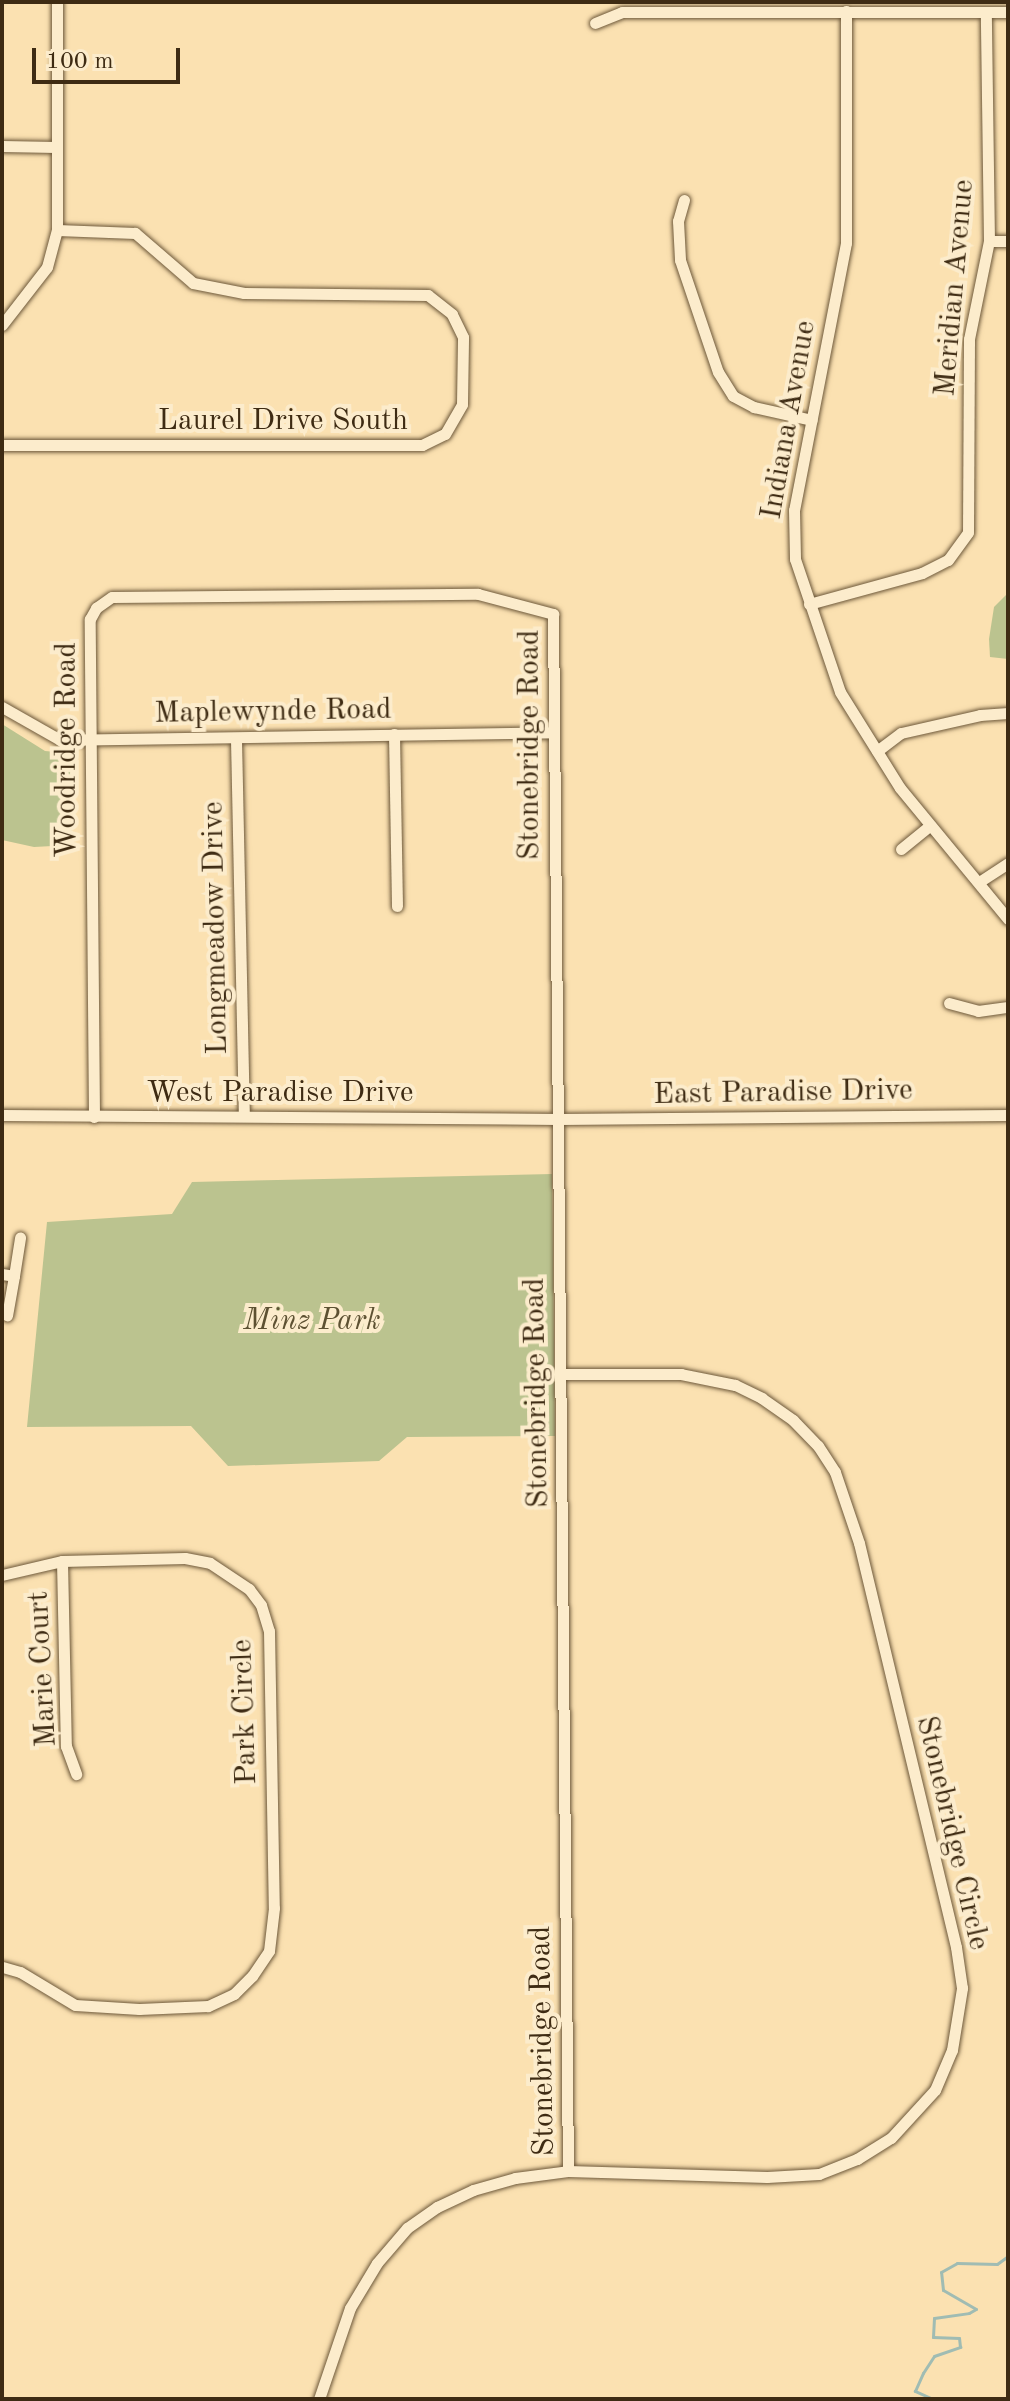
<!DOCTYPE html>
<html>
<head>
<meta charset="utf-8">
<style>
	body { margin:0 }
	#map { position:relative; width:1010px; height:2401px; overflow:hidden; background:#fbe1b1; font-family:"Old Standard TT",serif }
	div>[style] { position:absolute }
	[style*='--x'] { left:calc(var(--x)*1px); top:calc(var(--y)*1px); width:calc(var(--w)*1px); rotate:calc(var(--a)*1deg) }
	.green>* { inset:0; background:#bbc38f }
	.stream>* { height:3px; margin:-1.5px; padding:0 1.5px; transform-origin:1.5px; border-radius:1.5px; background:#a0bcb3 }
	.roads { filter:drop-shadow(0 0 2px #6d583a) drop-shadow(0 0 2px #6d583a) }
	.minor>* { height:11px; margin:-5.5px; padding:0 5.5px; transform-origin:5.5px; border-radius:5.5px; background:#fceccc }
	span { translate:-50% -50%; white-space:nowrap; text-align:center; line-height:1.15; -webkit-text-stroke:8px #fceccc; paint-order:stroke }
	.street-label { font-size:30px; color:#3e2b13 }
	.park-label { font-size:30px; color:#5d5132; font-style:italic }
	.frame { position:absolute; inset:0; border:4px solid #3e2b13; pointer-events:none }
	.scale { position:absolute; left:32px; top:48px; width:148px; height:36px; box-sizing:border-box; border:4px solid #3e2b13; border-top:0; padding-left:10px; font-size:24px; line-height:28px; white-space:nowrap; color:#3e2b13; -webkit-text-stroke:6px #fceccc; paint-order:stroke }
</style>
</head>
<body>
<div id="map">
	<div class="green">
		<div style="clip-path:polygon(1008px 593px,1008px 659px,990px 657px,989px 639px,994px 607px)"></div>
		<div style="clip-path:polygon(2px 724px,45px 751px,67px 753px,73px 763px,71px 845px,34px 847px,2px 840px)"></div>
		<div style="clip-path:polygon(552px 1174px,555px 1436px,407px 1437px,379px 1461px,228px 1466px,191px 1426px,27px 1427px,47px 1222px,172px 1214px,192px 1182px)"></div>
	</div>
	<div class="stream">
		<div style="--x:933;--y:2399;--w:20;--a:-156"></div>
		<div style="--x:915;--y:2391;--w:20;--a:-66"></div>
		<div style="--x:923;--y:2373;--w:20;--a:-57"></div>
		<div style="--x:934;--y:2356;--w:28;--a:-19"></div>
		<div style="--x:960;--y:2347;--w:9;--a:-96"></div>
		<div style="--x:959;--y:2338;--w:26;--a:-178"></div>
		<div style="--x:933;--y:2337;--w:19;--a:-87"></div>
		<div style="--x:934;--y:2318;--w:35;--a:-8"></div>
		<div style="--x:969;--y:2313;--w:8;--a:-30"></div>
		<div style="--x:976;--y:2309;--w:38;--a:-150"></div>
		<div style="--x:943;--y:2290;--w:18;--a:-96"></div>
		<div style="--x:941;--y:2272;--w:18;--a:-29"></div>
		<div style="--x:957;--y:2263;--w:40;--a:1.4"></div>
		<div style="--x:997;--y:2264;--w:14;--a:-36"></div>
	</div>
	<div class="roads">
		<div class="minor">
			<div style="--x:846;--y:11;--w:232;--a:90"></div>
			<div style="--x:846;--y:243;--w:272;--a:101"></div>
			<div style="--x:794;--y:510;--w:49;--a:88.8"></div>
			<div style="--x:795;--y:559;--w:140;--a:71.3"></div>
			<div style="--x:840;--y:692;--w:113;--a:58"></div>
			<div style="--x:900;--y:788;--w:170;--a:50.5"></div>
			<div style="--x:595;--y:23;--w:29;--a:-22"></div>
			<div style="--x:622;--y:12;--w:386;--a:0"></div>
			<div style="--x:2;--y:146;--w:54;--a:1.1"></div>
			<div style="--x:684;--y:200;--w:22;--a:106"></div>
			<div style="--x:678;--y:221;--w:39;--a:87"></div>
			<div style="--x:680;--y:260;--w:118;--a:71.3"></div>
			<div style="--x:718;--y:372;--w:28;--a:58"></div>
			<div style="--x:733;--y:396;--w:24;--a:28"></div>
			<div style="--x:754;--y:407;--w:59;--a:12.6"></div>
			<div style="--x:989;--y:241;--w:19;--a:0"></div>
			<div style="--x:2;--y:325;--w:73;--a:-52.2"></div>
			<div style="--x:47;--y:267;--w:38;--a:-75"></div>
			<div style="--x:57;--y:230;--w:228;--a:-90"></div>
			<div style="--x:2;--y:445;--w:420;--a:0"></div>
			<div style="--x:422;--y:445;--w:25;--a:-26"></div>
			<div style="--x:445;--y:434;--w:34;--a:-60"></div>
			<div style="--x:462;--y:404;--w:67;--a:-89.1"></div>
			<div style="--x:463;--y:337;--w:25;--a:-116"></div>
			<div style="--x:452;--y:314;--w:31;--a:-142"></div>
			<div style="--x:428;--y:295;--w:184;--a:-179.4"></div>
			<div style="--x:244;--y:293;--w:52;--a:-168.9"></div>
			<div style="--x:193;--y:283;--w:77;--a:-139.2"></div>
			<div style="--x:135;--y:233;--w:78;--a:-177.8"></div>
			<div style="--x:809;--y:604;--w:117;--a:-15.3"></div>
			<div style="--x:922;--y:573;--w:29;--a:-27"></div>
			<div style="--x:948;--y:560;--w:34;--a:-54"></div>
			<div style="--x:968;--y:532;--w:193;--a:-89.7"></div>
			<div style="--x:969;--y:339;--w:100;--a:-78.5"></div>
			<div style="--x:989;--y:241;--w:228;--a:-90.8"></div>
			<div style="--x:2;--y:707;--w:67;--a:29.6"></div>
			<div style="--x:60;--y:740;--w:493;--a:-0.9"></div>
			<div style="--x:394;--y:734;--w:172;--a:89"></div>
			<div style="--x:236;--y:739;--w:377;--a:88.8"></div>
			<div style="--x:877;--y:751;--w:30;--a:-37"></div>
			<div style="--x:901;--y:733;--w:81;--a:-12.8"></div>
			<div style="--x:980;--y:715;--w:28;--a:-4"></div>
			<div style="--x:901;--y:849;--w:36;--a:-39"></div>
			<div style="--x:979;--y:882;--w:35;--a:-33"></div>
			<div style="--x:949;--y:1003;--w:30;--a:15"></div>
			<div style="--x:978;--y:1011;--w:30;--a:-8"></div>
			<div style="--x:2;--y:1115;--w:557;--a:0.41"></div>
			<div style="--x:559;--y:1119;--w:449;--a:-0.5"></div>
			<div style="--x:94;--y:1117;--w:498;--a:-90.5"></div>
			<div style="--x:90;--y:619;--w:13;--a:-61"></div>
			<div style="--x:96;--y:608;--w:19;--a:-35"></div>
			<div style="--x:112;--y:597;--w:366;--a:-0.5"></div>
			<div style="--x:478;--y:594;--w:78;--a:14.9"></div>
			<div style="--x:553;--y:614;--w:1557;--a:89.45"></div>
			<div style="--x:2;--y:1274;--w:12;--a:9"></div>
			<div style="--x:14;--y:1276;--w:40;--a:100"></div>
			<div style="--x:14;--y:1276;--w:39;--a:-81"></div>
			<div style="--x:62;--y:1561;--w:185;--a:88.8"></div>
			<div style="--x:66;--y:1746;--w:30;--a:70"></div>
			<div style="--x:2;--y:1575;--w:62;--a:-13.1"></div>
			<div style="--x:62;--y:1561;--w:123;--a:-1.4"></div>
			<div style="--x:185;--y:1558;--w:25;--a:11"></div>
			<div style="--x:210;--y:1563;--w:47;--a:33.7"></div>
			<div style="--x:249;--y:1589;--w:20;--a:53"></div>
			<div style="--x:261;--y:1605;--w:27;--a:73"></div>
			<div style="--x:269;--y:1631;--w:277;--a:89"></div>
			<div style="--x:274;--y:1908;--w:43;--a:96.6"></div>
			<div style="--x:269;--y:1951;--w:30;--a:124"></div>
			<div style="--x:252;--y:1976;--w:25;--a:135"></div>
			<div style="--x:234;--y:1994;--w:29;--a:155"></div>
			<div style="--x:208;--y:2006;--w:69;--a:177.5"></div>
			<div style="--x:139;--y:2009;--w:64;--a:-176.4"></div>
			<div style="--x:75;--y:2005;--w:64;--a:-149"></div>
			<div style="--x:20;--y:1972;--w:19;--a:-164"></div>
			<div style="--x:319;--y:2399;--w:96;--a:-71.2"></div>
			<div style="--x:350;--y:2308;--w:52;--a:-59"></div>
			<div style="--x:377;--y:2263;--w:46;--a:-49.4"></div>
			<div style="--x:407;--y:2228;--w:37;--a:-35"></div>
			<div style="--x:437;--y:2207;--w:40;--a:-25"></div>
			<div style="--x:473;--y:2190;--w:44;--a:-15.9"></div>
			<div style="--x:515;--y:2178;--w:53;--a:-7.5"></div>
			<div style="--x:568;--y:2171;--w:199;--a:1.7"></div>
			<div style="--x:767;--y:2177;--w:52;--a:-3.3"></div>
			<div style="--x:819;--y:2174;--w:41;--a:-21.5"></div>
			<div style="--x:857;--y:2159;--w:40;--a:-32"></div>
			<div style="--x:891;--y:2138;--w:65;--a:-47.5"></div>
			<div style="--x:935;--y:2090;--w:43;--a:-67"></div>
			<div style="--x:952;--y:2050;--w:63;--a:-80.8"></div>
			<div style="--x:962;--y:1988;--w:41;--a:-98.3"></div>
			<div style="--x:956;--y:1947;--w:415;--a:-103.5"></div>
			<div style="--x:859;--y:1543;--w:75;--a:-108.7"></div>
			<div style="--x:835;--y:1472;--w:31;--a:-123"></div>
			<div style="--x:818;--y:1446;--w:36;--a:-134"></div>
			<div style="--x:793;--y:1420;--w:38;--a:-145"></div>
			<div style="--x:762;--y:1398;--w:30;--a:-154"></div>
			<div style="--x:735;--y:1385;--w:55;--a:-168.5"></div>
			<div style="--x:681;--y:1374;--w:120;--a:180"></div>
		</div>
	</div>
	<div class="street-label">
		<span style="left:955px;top:288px;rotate:-85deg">Meridian Avenue</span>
		<span style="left:789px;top:420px;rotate:-80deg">Indiana Avenue</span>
		<span style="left:283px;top:421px">Laurel Drive South</span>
		<span style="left:273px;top:712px;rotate:-1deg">Maplewynde Road</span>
		<span style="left:530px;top:745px;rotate:-90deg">Stonebridge Road</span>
		<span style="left:67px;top:750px;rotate:-90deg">Woodridge Road</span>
		<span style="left:216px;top:928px;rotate:-91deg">Longmeadow Drive</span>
		<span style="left:280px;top:1093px">West Paradise Drive</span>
		<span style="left:783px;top:1093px;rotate:-1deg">East Paradise Drive</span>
		<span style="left:537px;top:1393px;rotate:-91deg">Stonebridge Road</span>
		<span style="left:43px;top:1669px;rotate:-93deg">Marie Court</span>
		<span style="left:245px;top:1712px;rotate:-92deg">Park Circle</span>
		<span style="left:952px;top:1833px;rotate:77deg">Stonebridge Circle</span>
		<span style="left:543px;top:2041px;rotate:-91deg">Stonebridge Road</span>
	</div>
	<div class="park-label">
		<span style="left:312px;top:1321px">Minz Park</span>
	</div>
	<div class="frame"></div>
	<div class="scale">100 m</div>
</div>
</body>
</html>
